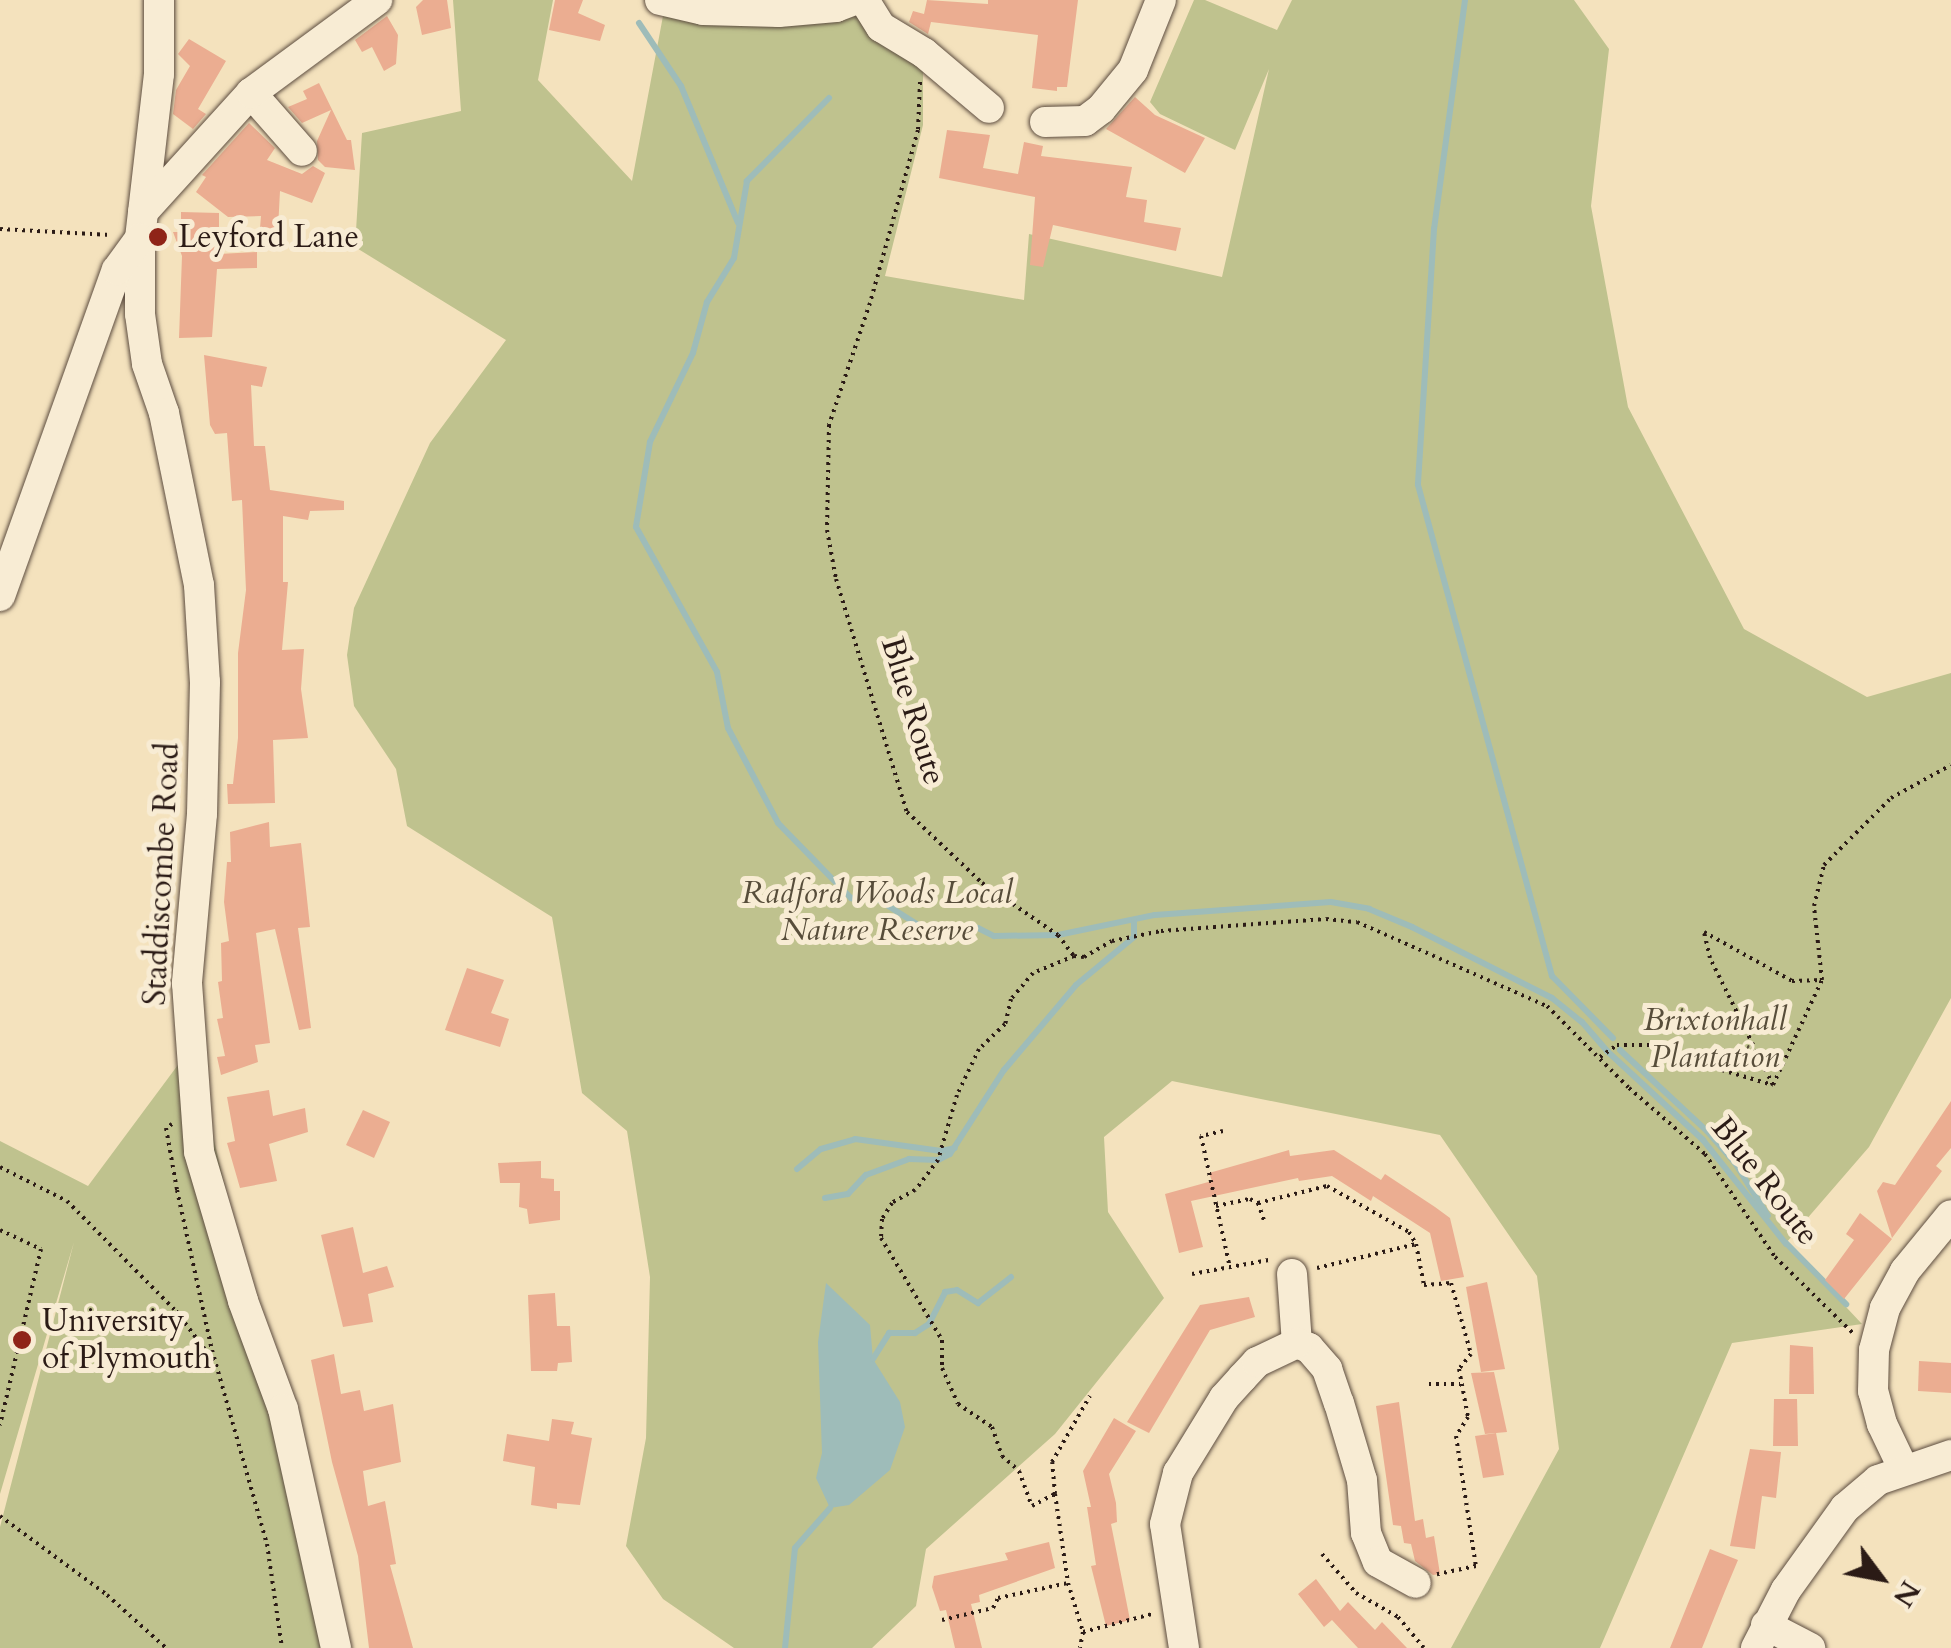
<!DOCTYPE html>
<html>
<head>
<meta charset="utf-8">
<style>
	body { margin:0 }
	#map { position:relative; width:1951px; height:1648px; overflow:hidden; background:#f4e2bd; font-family:Cardo,serif }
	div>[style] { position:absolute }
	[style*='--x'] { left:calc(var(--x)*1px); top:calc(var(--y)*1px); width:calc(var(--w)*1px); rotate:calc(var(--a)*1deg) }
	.green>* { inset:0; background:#bfc28e }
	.water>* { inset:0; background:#9ebcb9 }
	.stream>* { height:6px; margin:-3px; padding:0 3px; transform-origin:3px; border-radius:3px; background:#9ebcb9 }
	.building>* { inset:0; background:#ebad91 }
	.path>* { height:4px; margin-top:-2px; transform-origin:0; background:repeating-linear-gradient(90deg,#2b1b16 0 2.5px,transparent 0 7.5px) }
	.roads { filter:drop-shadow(0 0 2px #5d4d40) drop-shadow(0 0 2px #5d4d40) }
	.minor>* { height:30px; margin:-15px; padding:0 15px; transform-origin:15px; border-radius:15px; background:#f8ecd4 }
	.dots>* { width:28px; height:28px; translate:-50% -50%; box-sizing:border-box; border:5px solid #f8ecd4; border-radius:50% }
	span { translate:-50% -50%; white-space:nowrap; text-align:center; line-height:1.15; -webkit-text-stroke:10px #f8ecd4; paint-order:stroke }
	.poi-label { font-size:32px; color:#2b1b16 }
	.left { translate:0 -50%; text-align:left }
	.street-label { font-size:32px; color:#2b1b16 }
	.park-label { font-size:32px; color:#574d3a; font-style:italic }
	.north { position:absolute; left:1831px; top:1528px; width:100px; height:100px; -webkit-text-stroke:8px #f8ecd4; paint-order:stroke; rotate:122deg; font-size:28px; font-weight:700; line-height:40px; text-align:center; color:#2b1b16 }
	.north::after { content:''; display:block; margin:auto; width:35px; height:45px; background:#2b1b16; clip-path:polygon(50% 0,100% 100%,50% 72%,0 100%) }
</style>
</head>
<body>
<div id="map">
	<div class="green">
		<div style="clip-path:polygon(453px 0,553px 0,538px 80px,632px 181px,666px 0,816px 0,875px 19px,923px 66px,923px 125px,885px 276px,1024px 300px,1029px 234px,1222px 277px,1269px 69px,1235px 150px,1160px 114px,1150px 102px,1194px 0,1205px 0,1277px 30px,1292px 0,1574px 0,1609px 49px,1591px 206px,1628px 407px,1744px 629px,1867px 697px,1951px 673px,1951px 998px,1869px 1147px,1786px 1243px,1862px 1324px,1732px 1343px,1600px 1648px,1451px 1648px,1559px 1449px,1537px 1276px,1440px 1135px,1172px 1081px,1104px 1137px,1108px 1212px,1164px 1298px,1055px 1434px,926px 1549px,916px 1606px,872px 1648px,734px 1648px,663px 1599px,626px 1546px,646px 1438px,650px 1277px,627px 1131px,582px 1093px,552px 917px,407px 826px,396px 769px,354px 706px,347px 655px,354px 608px,430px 443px,506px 340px,355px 247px,362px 133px,461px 111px)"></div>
		<div style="clip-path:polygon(192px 1046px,333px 1648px,0 1648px,0 1527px,74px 1242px,0 1494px,0 1141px,88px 1186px)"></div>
	</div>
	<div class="water">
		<div style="clip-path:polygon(826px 1283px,870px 1325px,873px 1359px,900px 1402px,905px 1427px,890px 1470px,849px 1505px,830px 1508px,816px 1478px,822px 1453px,818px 1342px)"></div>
	</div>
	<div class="stream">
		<div style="--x:1465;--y:0;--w:231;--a:97.7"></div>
		<div style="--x:1434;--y:229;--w:256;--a:93.6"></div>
		<div style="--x:1418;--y:485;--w:509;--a:74.74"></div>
		<div style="--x:1552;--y:976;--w:87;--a:45.5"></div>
		<div style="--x:639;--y:23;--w:76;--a:56.3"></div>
		<div style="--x:681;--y:86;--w:148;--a:67.4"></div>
		<div style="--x:829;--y:98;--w:117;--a:134.7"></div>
		<div style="--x:747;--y:181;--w:78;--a:99.6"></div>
		<div style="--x:734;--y:258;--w:52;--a:121.5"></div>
		<div style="--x:707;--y:302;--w:53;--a:105.4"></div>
		<div style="--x:693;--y:353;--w:99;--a:115.8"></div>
		<div style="--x:650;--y:442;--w:86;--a:99.4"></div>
		<div style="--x:636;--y:527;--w:166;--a:60.8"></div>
		<div style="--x:717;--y:672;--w:57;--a:78.9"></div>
		<div style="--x:728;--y:728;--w:107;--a:62.2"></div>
		<div style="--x:778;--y:823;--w:105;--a:45.8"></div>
		<div style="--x:851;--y:898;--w:23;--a:-2"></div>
		<div style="--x:874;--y:897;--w:67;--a:32.3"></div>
		<div style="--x:931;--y:933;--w:47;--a:-6.1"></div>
		<div style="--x:978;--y:928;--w:18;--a:27"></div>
		<div style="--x:994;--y:936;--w:64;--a:-0.9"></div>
		<div style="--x:1058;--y:935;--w:99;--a:-11.7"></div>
		<div style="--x:1155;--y:915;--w:176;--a:-4.2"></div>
		<div style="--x:1331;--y:902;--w:39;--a:10"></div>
		<div style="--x:1369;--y:909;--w:47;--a:22.7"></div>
		<div style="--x:1412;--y:927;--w:157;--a:26.9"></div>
		<div style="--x:1552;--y:998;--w:38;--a:39"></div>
		<div style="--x:1582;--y:1022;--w:38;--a:49"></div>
		<div style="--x:1607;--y:1051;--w:131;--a:42.8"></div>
		<div style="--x:1703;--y:1140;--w:133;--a:51.4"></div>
		<div style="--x:1620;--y:1050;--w:119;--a:43"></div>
		<div style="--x:1707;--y:1131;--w:43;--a:48.8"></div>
		<div style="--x:1735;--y:1163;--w:62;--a:58.1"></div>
		<div style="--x:797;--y:1169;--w:31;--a:-40"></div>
		<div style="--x:821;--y:1149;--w:35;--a:-16"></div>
		<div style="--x:855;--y:1139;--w:87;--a:7.9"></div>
		<div style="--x:941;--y:1151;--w:14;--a:-12"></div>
		<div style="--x:825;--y:1198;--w:23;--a:-10"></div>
		<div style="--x:848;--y:1194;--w:26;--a:-47"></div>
		<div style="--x:866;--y:1175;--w:46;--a:-20.4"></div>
		<div style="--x:909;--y:1159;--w:29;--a:2"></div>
		<div style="--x:938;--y:1160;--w:13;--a:-27"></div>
		<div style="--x:950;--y:1154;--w:100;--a:-57.3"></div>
		<div style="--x:1004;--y:1070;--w:111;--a:-49.7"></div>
		<div style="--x:1076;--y:985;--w:75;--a:-39.6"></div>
		<div style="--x:1134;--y:937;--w:17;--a:-90"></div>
		<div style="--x:1786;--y:1243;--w:86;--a:45.5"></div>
		<div style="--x:873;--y:1359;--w:31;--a:-58"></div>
		<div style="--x:889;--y:1333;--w:26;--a:0"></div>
		<div style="--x:915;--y:1333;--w:17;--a:-33"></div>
		<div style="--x:929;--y:1324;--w:36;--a:-63"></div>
		<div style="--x:945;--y:1292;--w:12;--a:-9"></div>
		<div style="--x:957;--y:1290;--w:25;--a:32"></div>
		<div style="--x:978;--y:1303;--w:42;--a:-38.2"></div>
		<div style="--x:785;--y:1648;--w:100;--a:-84.3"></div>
		<div style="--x:795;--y:1548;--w:53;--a:-48.8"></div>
	</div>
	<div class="building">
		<div style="clip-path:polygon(423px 0,447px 0,451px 28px,422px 35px,416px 7px)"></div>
		<div style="clip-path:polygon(555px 0,583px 0,578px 13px,605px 25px,600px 41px,549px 30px)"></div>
		<div style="clip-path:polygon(927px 0,988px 4px,988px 0,1078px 0,1067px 87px,1057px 87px,1057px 91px,1032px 88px,1038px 35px,931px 22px,928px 34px,909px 22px,913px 11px,924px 14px)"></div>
		<div style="clip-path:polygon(387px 16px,398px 35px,396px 64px,384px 71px,372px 47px,362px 52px,355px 40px)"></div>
		<div style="clip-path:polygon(189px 39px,226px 61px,198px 109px,206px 114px,193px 129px,173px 114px,176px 90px,190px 66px,178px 54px)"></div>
		<div style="clip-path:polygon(319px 83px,347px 140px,351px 140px,355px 170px,325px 167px,318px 160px,317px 141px,331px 110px,302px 123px,288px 107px,307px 99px,303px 91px)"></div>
		<div style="clip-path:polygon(1135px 97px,1155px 115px,1205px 138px,1185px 173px,1106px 129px)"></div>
		<div style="clip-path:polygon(249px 123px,275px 148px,267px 160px,302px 174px,313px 166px,325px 173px,312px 203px,280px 191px,278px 229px,260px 228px,261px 216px,228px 217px,196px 192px,206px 177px,202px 175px)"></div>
		<div style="clip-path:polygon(947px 130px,990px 135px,983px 168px,1018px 174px,1024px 142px,1043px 146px,1041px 156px,1132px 167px,1126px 197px,1147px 200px,1144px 222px,1181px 228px,1176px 251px,1053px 225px,1043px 267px,1030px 265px,1035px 197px,939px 178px)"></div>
		<div style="clip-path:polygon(181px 212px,219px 213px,219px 254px,257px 252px,257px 268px,217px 269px,212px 337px,179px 338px,182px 256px,173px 232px,181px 232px)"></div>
		<div style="clip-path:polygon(204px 355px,267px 367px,262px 387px,251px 385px,254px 446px,265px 446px,270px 490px,344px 501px,344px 510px,310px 511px,308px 520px,283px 516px,283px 582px,288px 582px,282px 650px,304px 649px,301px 689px,308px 738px,273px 740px,275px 803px,228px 804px,227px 784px,233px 784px,238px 738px,238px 653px,246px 590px,242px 500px,232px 501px,227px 433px,215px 434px,210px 425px)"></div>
		<div style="clip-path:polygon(269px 822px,270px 847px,301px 843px,310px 927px,298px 928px,311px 1028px,299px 1030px,275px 929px,256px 933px,270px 1043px,255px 1045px,258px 1062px,221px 1075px,217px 1057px,225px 1056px,217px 1019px,223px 1018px,218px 982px,222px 981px,221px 943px,229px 941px,224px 902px,227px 862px,231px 862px,230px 832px)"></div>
		<div style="clip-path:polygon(467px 968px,504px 980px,491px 1013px,509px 1019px,500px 1047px,445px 1030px)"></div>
		<div style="clip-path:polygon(269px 1090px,273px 1116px,305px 1108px,308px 1132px,269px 1144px,277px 1181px,240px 1188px,227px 1143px,235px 1141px,227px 1097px)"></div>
		<div style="clip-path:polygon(1951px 1101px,1951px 1148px,1936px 1166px,1942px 1171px,1892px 1238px,1877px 1191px,1883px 1182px,1895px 1185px)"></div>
		<div style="clip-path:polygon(363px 1110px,390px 1122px,374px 1158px,346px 1145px)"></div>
		<div style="clip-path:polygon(1289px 1150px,1290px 1156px,1334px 1150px,1381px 1180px,1385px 1174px,1435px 1207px,1450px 1218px,1464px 1277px,1441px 1281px,1430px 1233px,1373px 1196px,1371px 1201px,1332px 1176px,1299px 1181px,1298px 1178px,1191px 1201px,1203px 1247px,1179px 1253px,1165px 1194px,1212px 1181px,1209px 1173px)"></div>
		<div style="clip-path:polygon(541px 1161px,541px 1178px,554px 1179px,554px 1191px,560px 1191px,560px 1220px,529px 1224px,527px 1209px,519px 1207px,520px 1183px,500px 1183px,498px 1163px)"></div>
		<div style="clip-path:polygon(1860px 1213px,1892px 1239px,1844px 1299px,1825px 1280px,1854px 1240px,1846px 1234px)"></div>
		<div style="clip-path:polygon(353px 1227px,363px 1273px,387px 1266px,394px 1287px,368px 1294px,373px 1322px,343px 1327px,321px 1235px)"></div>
		<div style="clip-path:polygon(1487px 1282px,1505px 1369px,1481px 1372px,1466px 1287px)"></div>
		<div style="clip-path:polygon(555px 1293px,557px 1326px,570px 1326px,572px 1362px,558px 1363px,557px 1371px,531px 1371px,528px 1295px)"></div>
		<div style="clip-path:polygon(1249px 1297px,1255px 1317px,1210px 1330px,1149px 1433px,1127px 1422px,1200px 1305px)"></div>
		<div style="clip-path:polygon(1790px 1345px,1813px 1347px,1814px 1394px,1789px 1394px)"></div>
		<div style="clip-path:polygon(334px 1354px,341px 1394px,360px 1390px,364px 1411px,393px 1404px,401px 1462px,363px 1471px,368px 1506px,385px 1501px,396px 1564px,390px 1565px,413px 1648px,369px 1648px,358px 1556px,332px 1462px,311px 1360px)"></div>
		<div style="clip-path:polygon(1919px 1361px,1951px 1363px,1951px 1393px,1918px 1391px)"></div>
		<div style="clip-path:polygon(1494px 1372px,1507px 1432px,1485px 1434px,1471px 1373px)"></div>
		<div style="clip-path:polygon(1774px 1399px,1797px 1399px,1798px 1446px,1773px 1446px)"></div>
		<div style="clip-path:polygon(1399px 1402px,1415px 1521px,1423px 1519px,1426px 1538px,1434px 1536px,1440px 1574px,1433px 1575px,1415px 1561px,1411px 1544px,1404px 1543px,1401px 1526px,1393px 1525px,1376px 1406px)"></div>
		<div style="clip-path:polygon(1114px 1418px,1136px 1431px,1109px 1474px,1116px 1503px,1117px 1522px,1111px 1524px,1130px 1620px,1106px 1626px,1091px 1566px,1096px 1565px,1087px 1507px,1091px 1507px,1083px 1471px)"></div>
		<div style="clip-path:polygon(552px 1419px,574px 1422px,571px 1434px,592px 1438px,580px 1505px,557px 1503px,557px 1509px,531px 1505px,535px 1467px,503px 1461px,507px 1434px,549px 1441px)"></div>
		<div style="clip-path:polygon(1496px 1433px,1504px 1475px,1483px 1478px,1475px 1436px)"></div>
		<div style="clip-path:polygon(1750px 1449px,1781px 1452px,1776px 1498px,1762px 1496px,1755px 1549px,1730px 1546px)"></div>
		<div style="clip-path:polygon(1049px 1542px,1055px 1568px,979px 1595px,980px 1602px,971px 1604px,982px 1648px,955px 1648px,946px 1610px,940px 1611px,932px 1587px,934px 1576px,1008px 1560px,1005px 1553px)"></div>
		<div style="clip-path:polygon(1710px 1549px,1738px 1560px,1725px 1591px,1702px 1648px,1670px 1648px)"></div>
		<div style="clip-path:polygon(1316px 1579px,1340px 1611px,1348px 1602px,1375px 1630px,1382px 1622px,1407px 1648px,1358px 1648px,1332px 1620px,1324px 1627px,1298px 1594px)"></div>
	</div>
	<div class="path">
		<div style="--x:920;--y:82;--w:48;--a:92.4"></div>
		<div style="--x:918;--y:130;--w:180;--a:105.5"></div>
		<div style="--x:870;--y:303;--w:129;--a:108.6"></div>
		<div style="--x:829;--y:425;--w:105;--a:91.1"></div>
		<div style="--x:827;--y:530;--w:50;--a:79.6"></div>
		<div style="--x:836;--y:579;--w:244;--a:73.1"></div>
		<div style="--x:907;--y:812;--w:103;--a:43.4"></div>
		<div style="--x:982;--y:883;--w:92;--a:34.4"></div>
		<div style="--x:1058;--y:935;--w:26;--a:53"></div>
		<div style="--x:1074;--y:956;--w:10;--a:6"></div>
		<div style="--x:1084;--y:957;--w:32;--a:-30"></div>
		<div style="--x:1112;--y:941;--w:50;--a:-11.5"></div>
		<div style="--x:1161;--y:931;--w:165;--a:-4.2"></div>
		<div style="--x:1326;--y:919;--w:31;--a:6"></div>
		<div style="--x:1357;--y:922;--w:208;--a:23.9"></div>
		<div style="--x:1547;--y:1006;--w:116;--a:45"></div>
		<div style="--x:1629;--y:1088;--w:101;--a:41"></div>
		<div style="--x:1705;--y:1154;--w:125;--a:55.8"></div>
		<div style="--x:1775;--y:1257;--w:110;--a:44.3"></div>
		<div style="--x:0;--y:229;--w:111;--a:3.1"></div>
		<div style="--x:1074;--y:956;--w:44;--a:157.5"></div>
		<div style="--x:1033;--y:973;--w:34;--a:130"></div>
		<div style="--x:1011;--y:999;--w:26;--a:103"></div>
		<div style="--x:1005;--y:1024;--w:36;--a:136"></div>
		<div style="--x:979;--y:1049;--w:51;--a:115.6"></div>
		<div style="--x:957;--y:1095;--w:68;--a:106.3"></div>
		<div style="--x:938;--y:1160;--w:38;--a:127"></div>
		<div style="--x:915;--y:1190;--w:26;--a:151"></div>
		<div style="--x:892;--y:1203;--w:19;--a:122"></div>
		<div style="--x:882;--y:1219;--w:19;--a:93"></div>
		<div style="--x:881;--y:1238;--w:119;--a:59.1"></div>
		<div style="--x:942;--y:1340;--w:28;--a:90"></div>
		<div style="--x:942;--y:1368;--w:39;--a:66"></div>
		<div style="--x:958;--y:1404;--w:41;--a:34.1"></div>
		<div style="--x:992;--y:1427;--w:31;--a:71"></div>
		<div style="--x:1002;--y:1456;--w:23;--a:41"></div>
		<div style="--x:1019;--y:1471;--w:37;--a:70"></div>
		<div style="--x:1032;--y:1506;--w:26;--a:-28"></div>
		<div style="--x:1055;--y:1494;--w:90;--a:81.7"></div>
		<div style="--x:1068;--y:1583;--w:51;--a:73"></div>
		<div style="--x:1083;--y:1632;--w:16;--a:101"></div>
		<div style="--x:1600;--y:1057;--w:21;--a:-35"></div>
		<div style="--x:1617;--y:1045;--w:45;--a:0"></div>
		<div style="--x:1662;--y:1045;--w:65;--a:22.6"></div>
		<div style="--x:1722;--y:1070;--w:53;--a:16.4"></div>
		<div style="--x:1773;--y:1085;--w:142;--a:-116.4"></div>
		<div style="--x:1710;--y:958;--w:27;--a:-103"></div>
		<div style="--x:1704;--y:932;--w:101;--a:29.1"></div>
		<div style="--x:1792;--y:981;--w:30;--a:-2"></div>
		<div style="--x:1822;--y:980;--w:74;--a:-96.2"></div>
		<div style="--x:1814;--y:906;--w:42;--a:-76.3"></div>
		<div style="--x:1824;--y:865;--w:95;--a:-45"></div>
		<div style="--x:1891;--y:798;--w:68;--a:-28.8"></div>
		<div style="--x:1773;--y:1085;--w:116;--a:-65"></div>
		<div style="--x:172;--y:1124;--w:7;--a:146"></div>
		<div style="--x:166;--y:1128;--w:63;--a:79.9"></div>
		<div style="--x:177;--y:1190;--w:164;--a:77.7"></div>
		<div style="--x:212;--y:1350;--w:202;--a:74.2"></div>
		<div style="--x:267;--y:1544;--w:105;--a:81.8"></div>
		<div style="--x:1223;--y:1131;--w:23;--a:167"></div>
		<div style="--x:1201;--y:1136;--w:135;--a:77.6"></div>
		<div style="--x:0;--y:1167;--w:75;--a:26.9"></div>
		<div style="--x:67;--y:1201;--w:155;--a:45.3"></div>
		<div style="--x:176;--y:1311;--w:65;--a:53.1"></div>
		<div style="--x:1258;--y:1203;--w:18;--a:71"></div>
		<div style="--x:1216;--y:1206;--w:35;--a:-12"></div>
		<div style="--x:1250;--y:1199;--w:9;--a:27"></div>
		<div style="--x:1258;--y:1203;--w:71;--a:-13.8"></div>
		<div style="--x:1327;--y:1186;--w:94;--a:29.3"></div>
		<div style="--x:1409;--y:1232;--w:14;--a:60"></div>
		<div style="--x:0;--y:1230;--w:45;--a:24.9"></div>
		<div style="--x:41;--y:1249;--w:181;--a:103.1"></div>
		<div style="--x:1317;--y:1268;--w:102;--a:-13.6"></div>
		<div style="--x:1416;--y:1244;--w:42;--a:79"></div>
		<div style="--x:1424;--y:1285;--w:27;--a:-4"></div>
		<div style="--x:1451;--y:1283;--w:74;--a:74.3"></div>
		<div style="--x:1471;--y:1354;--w:19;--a:129"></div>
		<div style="--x:1459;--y:1369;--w:49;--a:79.4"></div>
		<div style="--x:1468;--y:1417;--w:22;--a:122"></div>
		<div style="--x:1456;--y:1436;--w:132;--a:81.3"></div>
		<div style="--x:1476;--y:1566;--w:40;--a:168"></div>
		<div style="--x:1192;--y:1274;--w:78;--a:-10.3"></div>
		<div style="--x:1429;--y:1384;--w:31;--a:0"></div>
		<div style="--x:1055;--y:1494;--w:32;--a:-95"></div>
		<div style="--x:1052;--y:1462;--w:76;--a:-60.1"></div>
		<div style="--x:0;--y:1516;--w:133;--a:36.4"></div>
		<div style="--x:107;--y:1595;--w:79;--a:41.9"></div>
		<div style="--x:1322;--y:1554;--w:52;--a:48.9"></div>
		<div style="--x:1356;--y:1593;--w:48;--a:29.7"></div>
		<div style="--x:1398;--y:1617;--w:40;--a:50"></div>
		<div style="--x:942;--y:1620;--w:52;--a:-13.2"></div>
		<div style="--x:993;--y:1608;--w:11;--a:-63"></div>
		<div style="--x:998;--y:1598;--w:72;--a:-12.1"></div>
		<div style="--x:1083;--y:1632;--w:71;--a:-14.6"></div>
	</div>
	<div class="roads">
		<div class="minor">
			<div style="--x:159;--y:0;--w:74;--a:90"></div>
			<div style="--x:159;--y:74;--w:165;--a:96.6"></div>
			<div style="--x:140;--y:238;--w:76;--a:90"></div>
			<div style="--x:140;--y:314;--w:50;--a:82"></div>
			<div style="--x:147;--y:364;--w:52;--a:70.9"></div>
			<div style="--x:164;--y:413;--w:176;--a:78.5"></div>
			<div style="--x:199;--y:585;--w:97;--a:86.5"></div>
			<div style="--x:205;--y:682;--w:132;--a:91.3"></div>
			<div style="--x:202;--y:814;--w:170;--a:95.1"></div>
			<div style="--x:187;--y:983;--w:169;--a:85.9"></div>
			<div style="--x:199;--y:1152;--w:155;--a:73.5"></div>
			<div style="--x:243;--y:1301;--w:115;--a:69.7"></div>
			<div style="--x:283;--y:1409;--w:245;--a:77.5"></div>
			<div style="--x:660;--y:0;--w:44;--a:13.1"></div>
			<div style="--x:703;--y:10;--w:76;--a:1.5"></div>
			<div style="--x:779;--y:12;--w:57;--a:-5"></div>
			<div style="--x:836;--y:7;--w:19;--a:-21"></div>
			<div style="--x:864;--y:0;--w:32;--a:58"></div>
			<div style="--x:881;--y:27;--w:50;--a:31.2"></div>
			<div style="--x:924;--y:53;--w:85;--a:40.2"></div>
			<div style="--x:251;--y:93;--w:77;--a:48.7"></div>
			<div style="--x:1045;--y:122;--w:40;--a:-1.4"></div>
			<div style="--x:1085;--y:121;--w:20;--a:-37"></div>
			<div style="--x:1101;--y:109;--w:50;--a:-50.6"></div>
			<div style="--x:1133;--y:70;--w:75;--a:-68.2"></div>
			<div style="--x:143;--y:212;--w:161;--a:-47.8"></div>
			<div style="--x:251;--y:93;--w:157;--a:-36.4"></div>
			<div style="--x:0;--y:596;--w:346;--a:-70.3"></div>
			<div style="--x:117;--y:270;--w:39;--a:-54"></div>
			<div style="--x:1292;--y:1274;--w:69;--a:85.9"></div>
			<div style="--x:1297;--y:1343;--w:13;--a:23"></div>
			<div style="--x:1309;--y:1348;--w:28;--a:49"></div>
			<div style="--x:1327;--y:1369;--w:36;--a:71"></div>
			<div style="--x:1339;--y:1403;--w:80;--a:73.4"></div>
			<div style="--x:1362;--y:1480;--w:53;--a:85.7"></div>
			<div style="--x:1366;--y:1533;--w:31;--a:68"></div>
			<div style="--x:1378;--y:1562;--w:43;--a:28.9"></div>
			<div style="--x:1903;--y:1468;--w:49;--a:-115.5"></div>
			<div style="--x:1882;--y:1424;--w:34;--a:-105"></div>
			<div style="--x:1873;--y:1391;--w:41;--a:-88.6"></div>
			<div style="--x:1874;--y:1350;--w:43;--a:-75.3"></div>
			<div style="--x:1885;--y:1308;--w:42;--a:-61.6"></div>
			<div style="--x:1905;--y:1271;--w:72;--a:-50.6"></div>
			<div style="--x:1766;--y:1625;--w:50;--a:27.6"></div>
			<div style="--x:1184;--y:1648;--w:125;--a:-98.7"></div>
			<div style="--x:1165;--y:1524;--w:53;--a:-75.7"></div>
			<div style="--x:1178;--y:1473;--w:88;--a:-58.5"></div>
			<div style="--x:1224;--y:1398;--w:27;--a:-48"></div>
			<div style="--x:1242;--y:1378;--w:22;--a:-47"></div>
			<div style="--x:1257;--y:1362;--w:44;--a:-25.4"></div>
			<div style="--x:1756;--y:1648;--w:65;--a:-62.7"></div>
			<div style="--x:1786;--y:1590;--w:101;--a:-54.3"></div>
			<div style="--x:1845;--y:1508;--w:43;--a:-40.3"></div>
			<div style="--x:1878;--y:1480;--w:77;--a:-18.9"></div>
		</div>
	</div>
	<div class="dots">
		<div style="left:158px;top:237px;background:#8f2418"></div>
		<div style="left:22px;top:1340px;background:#8f2418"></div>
	</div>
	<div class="poi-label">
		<span class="left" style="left:178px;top:237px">Leyford Lane</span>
		<span class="left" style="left:42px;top:1340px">University<br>of Plymouth</span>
	</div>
	<div class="street-label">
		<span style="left:913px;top:711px;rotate:73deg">Blue Route</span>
		<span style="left:162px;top:874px;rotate:-87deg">Staddiscombe Road</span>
		<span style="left:1765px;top:1181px;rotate:52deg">Blue Route</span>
	</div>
	<div class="park-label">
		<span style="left:877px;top:912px">Radford Woods Local<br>Nature Reserve</span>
		<span style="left:1715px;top:1039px">Brixtonhall<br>Plantation</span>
	</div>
	<div class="north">N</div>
</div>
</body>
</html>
